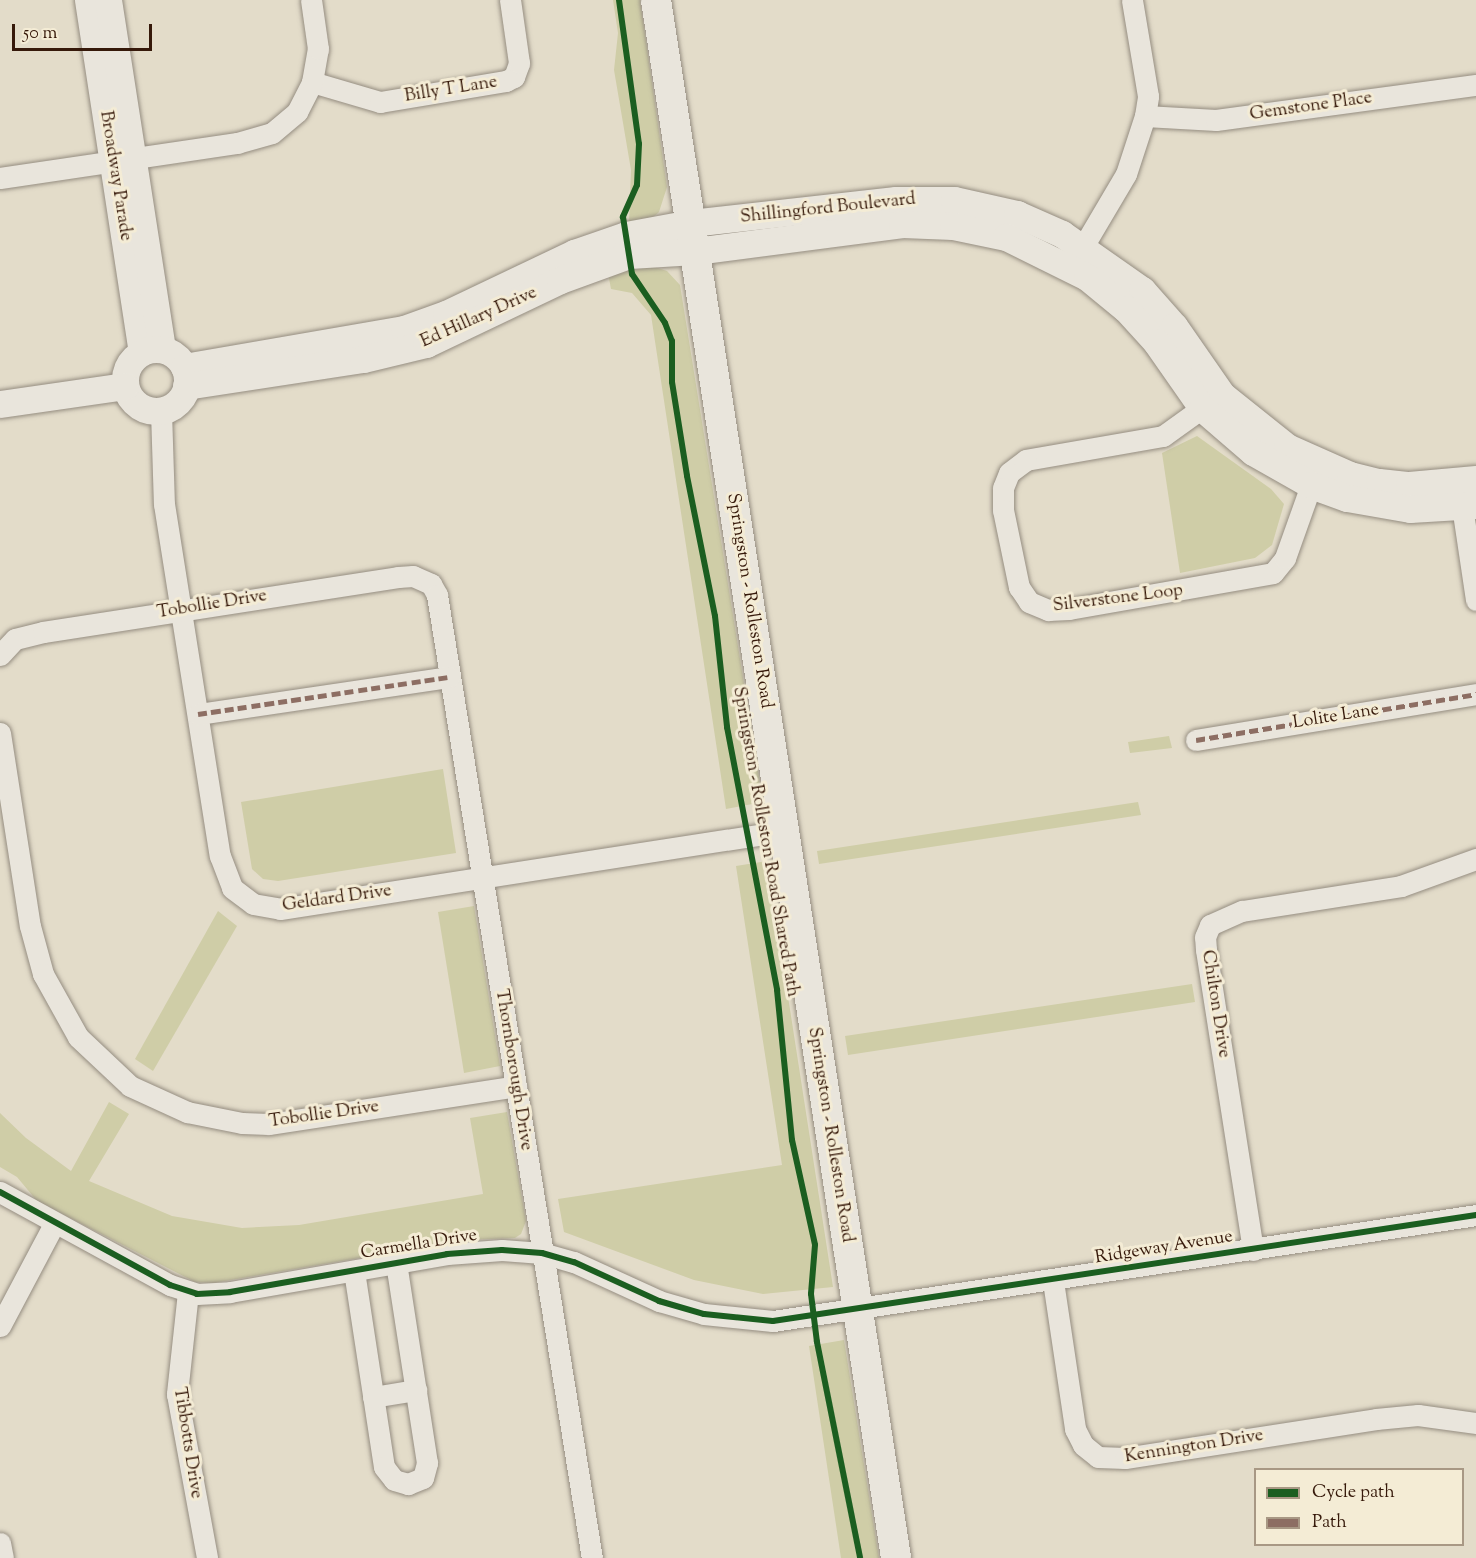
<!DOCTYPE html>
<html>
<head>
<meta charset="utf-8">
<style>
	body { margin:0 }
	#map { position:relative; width:1476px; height:1558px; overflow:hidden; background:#e3dcc9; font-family:"Sorts Mill Goudy",serif }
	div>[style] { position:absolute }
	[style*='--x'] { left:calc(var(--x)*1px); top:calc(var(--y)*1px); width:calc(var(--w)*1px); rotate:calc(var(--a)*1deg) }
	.green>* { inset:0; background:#cfcda7 }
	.roads { filter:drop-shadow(0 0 2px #958d81) drop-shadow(0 0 2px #958d81) }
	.minor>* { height:21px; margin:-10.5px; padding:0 10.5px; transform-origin:10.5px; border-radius:10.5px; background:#e9e5dc }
	.tertiary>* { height:27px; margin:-13.5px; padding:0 13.5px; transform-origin:13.5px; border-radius:13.5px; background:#e9e5dc }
	.tertiary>.ring { margin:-13.5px; padding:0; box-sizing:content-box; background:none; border:27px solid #e9e5dc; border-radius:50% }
	.secondary>* { height:30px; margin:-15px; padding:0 15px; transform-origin:15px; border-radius:15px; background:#e9e5dc }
	.quiet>* { height:4.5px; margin-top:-2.25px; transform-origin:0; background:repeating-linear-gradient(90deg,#8d6e63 0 9px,transparent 0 13.5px) }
	.cycleway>* { height:6px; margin:-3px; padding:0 3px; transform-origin:3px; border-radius:3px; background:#1b5e20 }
	span { translate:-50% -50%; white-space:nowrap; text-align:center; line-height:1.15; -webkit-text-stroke:6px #f4ecd5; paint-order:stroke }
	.street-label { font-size:18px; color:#36190a }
	.legend { position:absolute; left:1254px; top:1468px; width:210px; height:78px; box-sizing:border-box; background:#f4ecd5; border:2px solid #a89884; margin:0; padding:8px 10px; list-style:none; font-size:18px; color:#36190a }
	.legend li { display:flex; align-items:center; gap:12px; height:30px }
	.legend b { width:30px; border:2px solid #a89884 }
	.scale { position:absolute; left:12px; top:24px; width:140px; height:27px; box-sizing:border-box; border:3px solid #36190a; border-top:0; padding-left:8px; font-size:18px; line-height:21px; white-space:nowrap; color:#36190a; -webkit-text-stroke:4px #f4ecd5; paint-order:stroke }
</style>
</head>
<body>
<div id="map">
	<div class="green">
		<div style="clip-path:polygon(613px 0,640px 0,667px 187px,659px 212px,648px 222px,629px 225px,631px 170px,614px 70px,618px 33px)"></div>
		<div style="clip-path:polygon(646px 264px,667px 271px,680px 285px,763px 802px,726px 809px,651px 315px,632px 293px,611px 289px,608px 273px)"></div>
		<div style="clip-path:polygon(1197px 436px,1271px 489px,1284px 504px,1272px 545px,1255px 558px,1180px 573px,1162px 453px)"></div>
		<div style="clip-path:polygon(1169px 736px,1172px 748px,1130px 753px,1128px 742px)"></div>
		<div style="clip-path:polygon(443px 769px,456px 853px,278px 881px,263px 879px,252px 869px,241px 802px)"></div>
		<div style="clip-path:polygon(1138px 802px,1141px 815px,819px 864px,817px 851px)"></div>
		<div style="clip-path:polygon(767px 861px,833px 1287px,763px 1294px,694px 1280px,564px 1232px,558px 1199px,782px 1165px,736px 866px)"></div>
		<div style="clip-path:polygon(474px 906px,500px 1066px,464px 1073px,438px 912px)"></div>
		<div style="clip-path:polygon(218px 911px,237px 926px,153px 1071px,135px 1059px)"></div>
		<div style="clip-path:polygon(1192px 984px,1195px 1002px,848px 1055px,845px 1036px)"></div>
		<div style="clip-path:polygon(109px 1102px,129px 1114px,89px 1181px,172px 1216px,242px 1228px,299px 1225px,483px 1194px,470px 1118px,507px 1112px,526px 1221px,521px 1234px,515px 1238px,465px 1240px,213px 1283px,195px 1282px,37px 1201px,17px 1177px,0 1167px,0 1113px,26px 1138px,71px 1171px)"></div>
		<div style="clip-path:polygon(844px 1340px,879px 1558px,841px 1558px,809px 1346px)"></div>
	</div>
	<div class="roads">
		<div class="minor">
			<div style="--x:312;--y:82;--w:71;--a:16.4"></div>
			<div style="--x:380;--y:102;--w:128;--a:-9.5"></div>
			<div style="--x:506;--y:81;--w:9;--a:-27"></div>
			<div style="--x:514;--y:77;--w:15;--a:-70"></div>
			<div style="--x:519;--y:63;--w:64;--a:-98.1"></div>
			<div style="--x:1145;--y:116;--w:71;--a:3.2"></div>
			<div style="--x:1216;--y:120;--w:262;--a:-7.7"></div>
			<div style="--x:0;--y:178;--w:240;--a:-8.4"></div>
			<div style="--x:237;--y:143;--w:36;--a:-16"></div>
			<div style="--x:272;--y:133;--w:33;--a:-40"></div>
			<div style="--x:297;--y:112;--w:34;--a:-63"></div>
			<div style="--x:312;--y:82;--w:34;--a:-80"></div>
			<div style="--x:318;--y:49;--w:49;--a:-98.1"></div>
			<div style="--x:1074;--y:262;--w:102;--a:-59.4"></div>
			<div style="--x:1126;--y:174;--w:61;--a:-71.9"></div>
			<div style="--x:1145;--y:116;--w:20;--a:-81"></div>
			<div style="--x:1148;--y:96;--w:97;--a:-99.5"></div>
			<div style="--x:1202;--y:408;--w:48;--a:144.3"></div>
			<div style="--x:1163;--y:436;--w:139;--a:170.1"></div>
			<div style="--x:1026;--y:460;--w:21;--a:143"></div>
			<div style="--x:1009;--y:473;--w:16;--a:112"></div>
			<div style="--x:1003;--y:488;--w:22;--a:90"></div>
			<div style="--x:1003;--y:510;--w:79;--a:78.3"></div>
			<div style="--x:1019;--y:587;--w:18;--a:56"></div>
			<div style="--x:1029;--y:602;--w:21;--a:23"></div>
			<div style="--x:1048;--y:610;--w:21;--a:-3"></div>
			<div style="--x:1069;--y:609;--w:207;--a:-10"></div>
			<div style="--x:1273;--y:573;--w:19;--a:-51"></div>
			<div style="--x:1285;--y:558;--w:77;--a:-70.4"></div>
			<div style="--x:161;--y:411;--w:93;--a:88.2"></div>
			<div style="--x:164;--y:504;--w:356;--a:81"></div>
			<div style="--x:220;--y:856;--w:34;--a:69"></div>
			<div style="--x:232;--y:888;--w:26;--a:37"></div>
			<div style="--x:253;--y:904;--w:27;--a:10"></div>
			<div style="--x:280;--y:909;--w:509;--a:-8.81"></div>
			<div style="--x:1462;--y:506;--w:95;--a:81.5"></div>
			<div style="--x:0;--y:655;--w:22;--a:-47"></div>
			<div style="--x:15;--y:639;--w:29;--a:-14"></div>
			<div style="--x:43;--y:632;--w:359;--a:-8.8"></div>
			<div style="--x:398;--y:577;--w:15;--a:-4"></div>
			<div style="--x:413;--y:576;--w:20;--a:24"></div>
			<div style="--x:431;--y:584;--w:13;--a:61"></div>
			<div style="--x:437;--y:595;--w:975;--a:80.86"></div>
			<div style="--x:198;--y:714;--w:254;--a:-8.4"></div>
			<div style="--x:0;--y:733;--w:195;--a:81.2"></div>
			<div style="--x:30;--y:926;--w:50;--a:74.8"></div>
			<div style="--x:43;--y:974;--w:72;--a:60.9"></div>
			<div style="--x:78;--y:1037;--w:71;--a:43.3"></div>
			<div style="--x:130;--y:1086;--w:63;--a:24.5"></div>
			<div style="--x:187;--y:1112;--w:56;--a:11.3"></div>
			<div style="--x:242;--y:1123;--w:27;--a:2"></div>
			<div style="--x:269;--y:1124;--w:250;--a:-8.7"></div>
			<div style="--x:1196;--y:740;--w:284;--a:-9.3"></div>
			<div style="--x:0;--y:1192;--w:194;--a:28.7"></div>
			<div style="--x:170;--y:1285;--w:28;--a:18"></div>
			<div style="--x:197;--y:1294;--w:33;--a:-3"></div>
			<div style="--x:230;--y:1292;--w:220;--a:-9.9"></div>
			<div style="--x:447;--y:1254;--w:55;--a:-4.2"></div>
			<div style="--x:502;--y:1250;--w:40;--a:4.3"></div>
			<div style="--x:542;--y:1253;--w:33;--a:16"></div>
			<div style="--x:574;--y:1262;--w:94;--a:24.6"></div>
			<div style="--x:659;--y:1301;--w:47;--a:16.1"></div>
			<div style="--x:704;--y:1314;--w:69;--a:5.8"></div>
			<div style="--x:773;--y:1321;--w:711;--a:-8.57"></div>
			<div style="--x:1253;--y:1250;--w:304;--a:-98.9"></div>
			<div style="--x:1206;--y:950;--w:13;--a:-94"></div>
			<div style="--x:1205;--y:937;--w:13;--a:-67"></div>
			<div style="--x:1210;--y:925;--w:35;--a:-24"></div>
			<div style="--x:1242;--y:911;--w:161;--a:-8.9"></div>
			<div style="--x:1401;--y:886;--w:80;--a:-19.8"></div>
			<div style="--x:354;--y:1271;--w:198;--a:81.3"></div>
			<div style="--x:384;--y:1467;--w:16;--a:52"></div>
			<div style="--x:394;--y:1480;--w:15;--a:16"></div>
			<div style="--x:408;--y:1484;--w:16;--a:-22"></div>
			<div style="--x:423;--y:1478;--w:16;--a:-75"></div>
			<div style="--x:427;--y:1463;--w:202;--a:-98.8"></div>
			<div style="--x:1053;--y:1281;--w:150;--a:81.5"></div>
			<div style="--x:1075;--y:1429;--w:18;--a:63"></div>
			<div style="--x:1083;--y:1445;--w:19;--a:39"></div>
			<div style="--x:1098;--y:1457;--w:27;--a:2"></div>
			<div style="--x:1125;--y:1458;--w:254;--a:-8.8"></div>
			<div style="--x:1376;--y:1419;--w:42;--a:-5.4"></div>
			<div style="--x:1418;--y:1415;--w:59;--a:7.9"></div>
			<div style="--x:188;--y:1292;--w:103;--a:96.2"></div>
			<div style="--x:177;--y:1394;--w:167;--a:79.6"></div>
			<div style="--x:0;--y:1326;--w:115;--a:-62.1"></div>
			<div style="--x:373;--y:1397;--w:44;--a:-9.2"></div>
			<div style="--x:0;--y:1543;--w:15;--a:79"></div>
		</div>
		<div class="tertiary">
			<div style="--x:88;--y:0;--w:356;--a:81.3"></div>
			<div style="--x:108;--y:0;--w:353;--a:81.2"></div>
			<div class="ring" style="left:125px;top:349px;width:35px;height:35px"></div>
			<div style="--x:184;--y:367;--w:223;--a:-9.8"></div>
			<div style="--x:404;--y:329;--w:45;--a:-19.7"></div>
			<div style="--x:446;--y:314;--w:142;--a:-25.5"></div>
			<div style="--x:574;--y:253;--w:55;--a:-19.1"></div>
			<div style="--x:626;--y:235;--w:66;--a:-10.5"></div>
			<div style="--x:691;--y:223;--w:206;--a:-6.4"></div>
			<div style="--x:896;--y:200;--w:58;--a:0"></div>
			<div style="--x:954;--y:200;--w:65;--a:12.5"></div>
			<div style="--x:1017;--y:214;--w:49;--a:24"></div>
			<div style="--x:1062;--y:234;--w:98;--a:35"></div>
			<div style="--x:1142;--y:290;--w:48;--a:48.4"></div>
			<div style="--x:1174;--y:326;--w:84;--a:55.2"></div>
			<div style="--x:1222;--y:395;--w:83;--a:38.7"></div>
			<div style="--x:1287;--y:447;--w:69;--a:24"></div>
			<div style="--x:1350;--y:475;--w:30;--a:14"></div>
			<div style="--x:1379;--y:482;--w:30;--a:6"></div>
			<div style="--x:1409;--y:485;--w:67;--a:-5.1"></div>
			<div style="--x:186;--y:386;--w:179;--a:-8.7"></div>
			<div style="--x:363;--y:359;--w:65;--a:-13.4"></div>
			<div style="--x:426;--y:344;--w:148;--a:-25.5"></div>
			<div style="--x:560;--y:280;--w:73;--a:-19.9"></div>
			<div style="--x:629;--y:255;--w:66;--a:-3.5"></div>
			<div style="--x:695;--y:251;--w:209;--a:-7.4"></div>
			<div style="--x:902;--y:224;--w:51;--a:2.2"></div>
			<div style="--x:953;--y:226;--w:54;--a:11.7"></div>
			<div style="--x:1006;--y:237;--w:90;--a:26.3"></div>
			<div style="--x:1087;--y:277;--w:50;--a:39.4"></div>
			<div style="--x:1126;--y:309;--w:45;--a:47.7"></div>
			<div style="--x:1156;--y:342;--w:80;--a:55.1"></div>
			<div style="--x:1202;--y:408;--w:67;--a:40.8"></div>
			<div style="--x:1253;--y:452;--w:67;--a:29.6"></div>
			<div style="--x:1311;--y:485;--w:38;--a:20"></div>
			<div style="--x:1347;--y:498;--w:64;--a:9.9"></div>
			<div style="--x:1410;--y:509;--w:66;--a:-3.5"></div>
			<div style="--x:0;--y:404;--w:126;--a:-8.2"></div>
		</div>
		<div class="secondary">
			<div style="--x:656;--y:0;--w:1576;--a:81.24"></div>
		</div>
	</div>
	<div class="quiet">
		<div style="--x:198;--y:714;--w:254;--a:-8.4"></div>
		<div style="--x:1196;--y:740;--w:284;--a:-9.3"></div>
	</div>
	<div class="cycleway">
		<div style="--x:619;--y:0;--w:145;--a:82.1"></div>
		<div style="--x:639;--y:144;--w:41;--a:92.8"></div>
		<div style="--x:637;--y:185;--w:35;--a:114"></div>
		<div style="--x:623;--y:217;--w:58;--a:81"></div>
		<div style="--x:632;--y:274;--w:59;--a:56"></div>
		<div style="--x:665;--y:323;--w:19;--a:69"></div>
		<div style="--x:672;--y:341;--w:41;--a:90"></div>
		<div style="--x:672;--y:382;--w:95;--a:80.9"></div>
		<div style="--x:687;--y:476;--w:143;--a:78.7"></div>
		<div style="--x:715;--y:616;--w:112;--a:83.8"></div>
		<div style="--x:727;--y:727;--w:268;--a:79.2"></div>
		<div style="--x:777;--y:990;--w:151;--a:84.3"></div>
		<div style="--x:792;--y:1140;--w:107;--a:77.6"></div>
		<div style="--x:815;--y:1245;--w:49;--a:94.7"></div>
		<div style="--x:811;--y:1294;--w:48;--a:82.9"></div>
		<div style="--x:817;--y:1342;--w:220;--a:78.7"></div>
		<div style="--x:0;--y:1192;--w:194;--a:28.7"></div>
		<div style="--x:170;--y:1285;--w:28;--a:18"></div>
		<div style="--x:197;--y:1294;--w:33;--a:-3"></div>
		<div style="--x:230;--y:1292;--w:220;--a:-9.9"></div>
		<div style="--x:447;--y:1254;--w:55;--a:-4.2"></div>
		<div style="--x:502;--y:1250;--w:40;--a:4.3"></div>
		<div style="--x:542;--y:1253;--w:33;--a:16"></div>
		<div style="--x:574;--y:1262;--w:94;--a:24.6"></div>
		<div style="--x:659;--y:1301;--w:47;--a:16.1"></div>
		<div style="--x:704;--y:1314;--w:69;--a:5.8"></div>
		<div style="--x:773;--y:1321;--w:711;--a:-8.57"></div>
	</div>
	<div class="street-label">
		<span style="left:451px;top:90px;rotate:-9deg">Billy T Lane</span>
		<span style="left:1311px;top:107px;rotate:-8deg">Gemstone Place</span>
		<span style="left:115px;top:176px;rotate:81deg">Broadway Parade</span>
		<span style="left:828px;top:209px;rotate:-6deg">Shillingford Boulevard</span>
		<span style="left:479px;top:318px;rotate:-24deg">Ed Hillary Drive</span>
		<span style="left:1118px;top:599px;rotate:-7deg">Silverstone Loop</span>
		<span style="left:749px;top:601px;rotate:81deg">Springston - Rolleston Road</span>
		<span style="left:212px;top:605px;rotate:-9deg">Tobollie Drive</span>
		<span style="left:1336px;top:717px;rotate:-9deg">Lolite Lane</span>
		<span style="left:765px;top:842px;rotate:80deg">Springston - Rolleston Road Shared Path</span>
		<span style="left:337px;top:899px;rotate:-8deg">Geldard Drive</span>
		<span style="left:1215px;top:1004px;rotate:81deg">Chilton Drive</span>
		<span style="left:513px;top:1070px;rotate:81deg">Thornborough Drive</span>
		<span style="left:324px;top:1115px;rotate:-8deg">Tobollie Drive</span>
		<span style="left:830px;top:1135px;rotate:81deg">Springston - Rolleston Road</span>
		<span style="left:419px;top:1245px;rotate:-9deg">Carmella Drive</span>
		<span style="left:1164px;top:1248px;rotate:-9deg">Ridgeway Avenue</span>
		<span style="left:187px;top:1443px;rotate:81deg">Tibbotts Drive</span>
		<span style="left:1194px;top:1447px;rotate:-9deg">Kennington Drive</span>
	</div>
	<ul class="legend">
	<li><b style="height:8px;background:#1b5e20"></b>Cycle path</li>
	<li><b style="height:8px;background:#8d6e63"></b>Path</li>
	</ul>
	<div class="scale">50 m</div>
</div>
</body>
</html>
